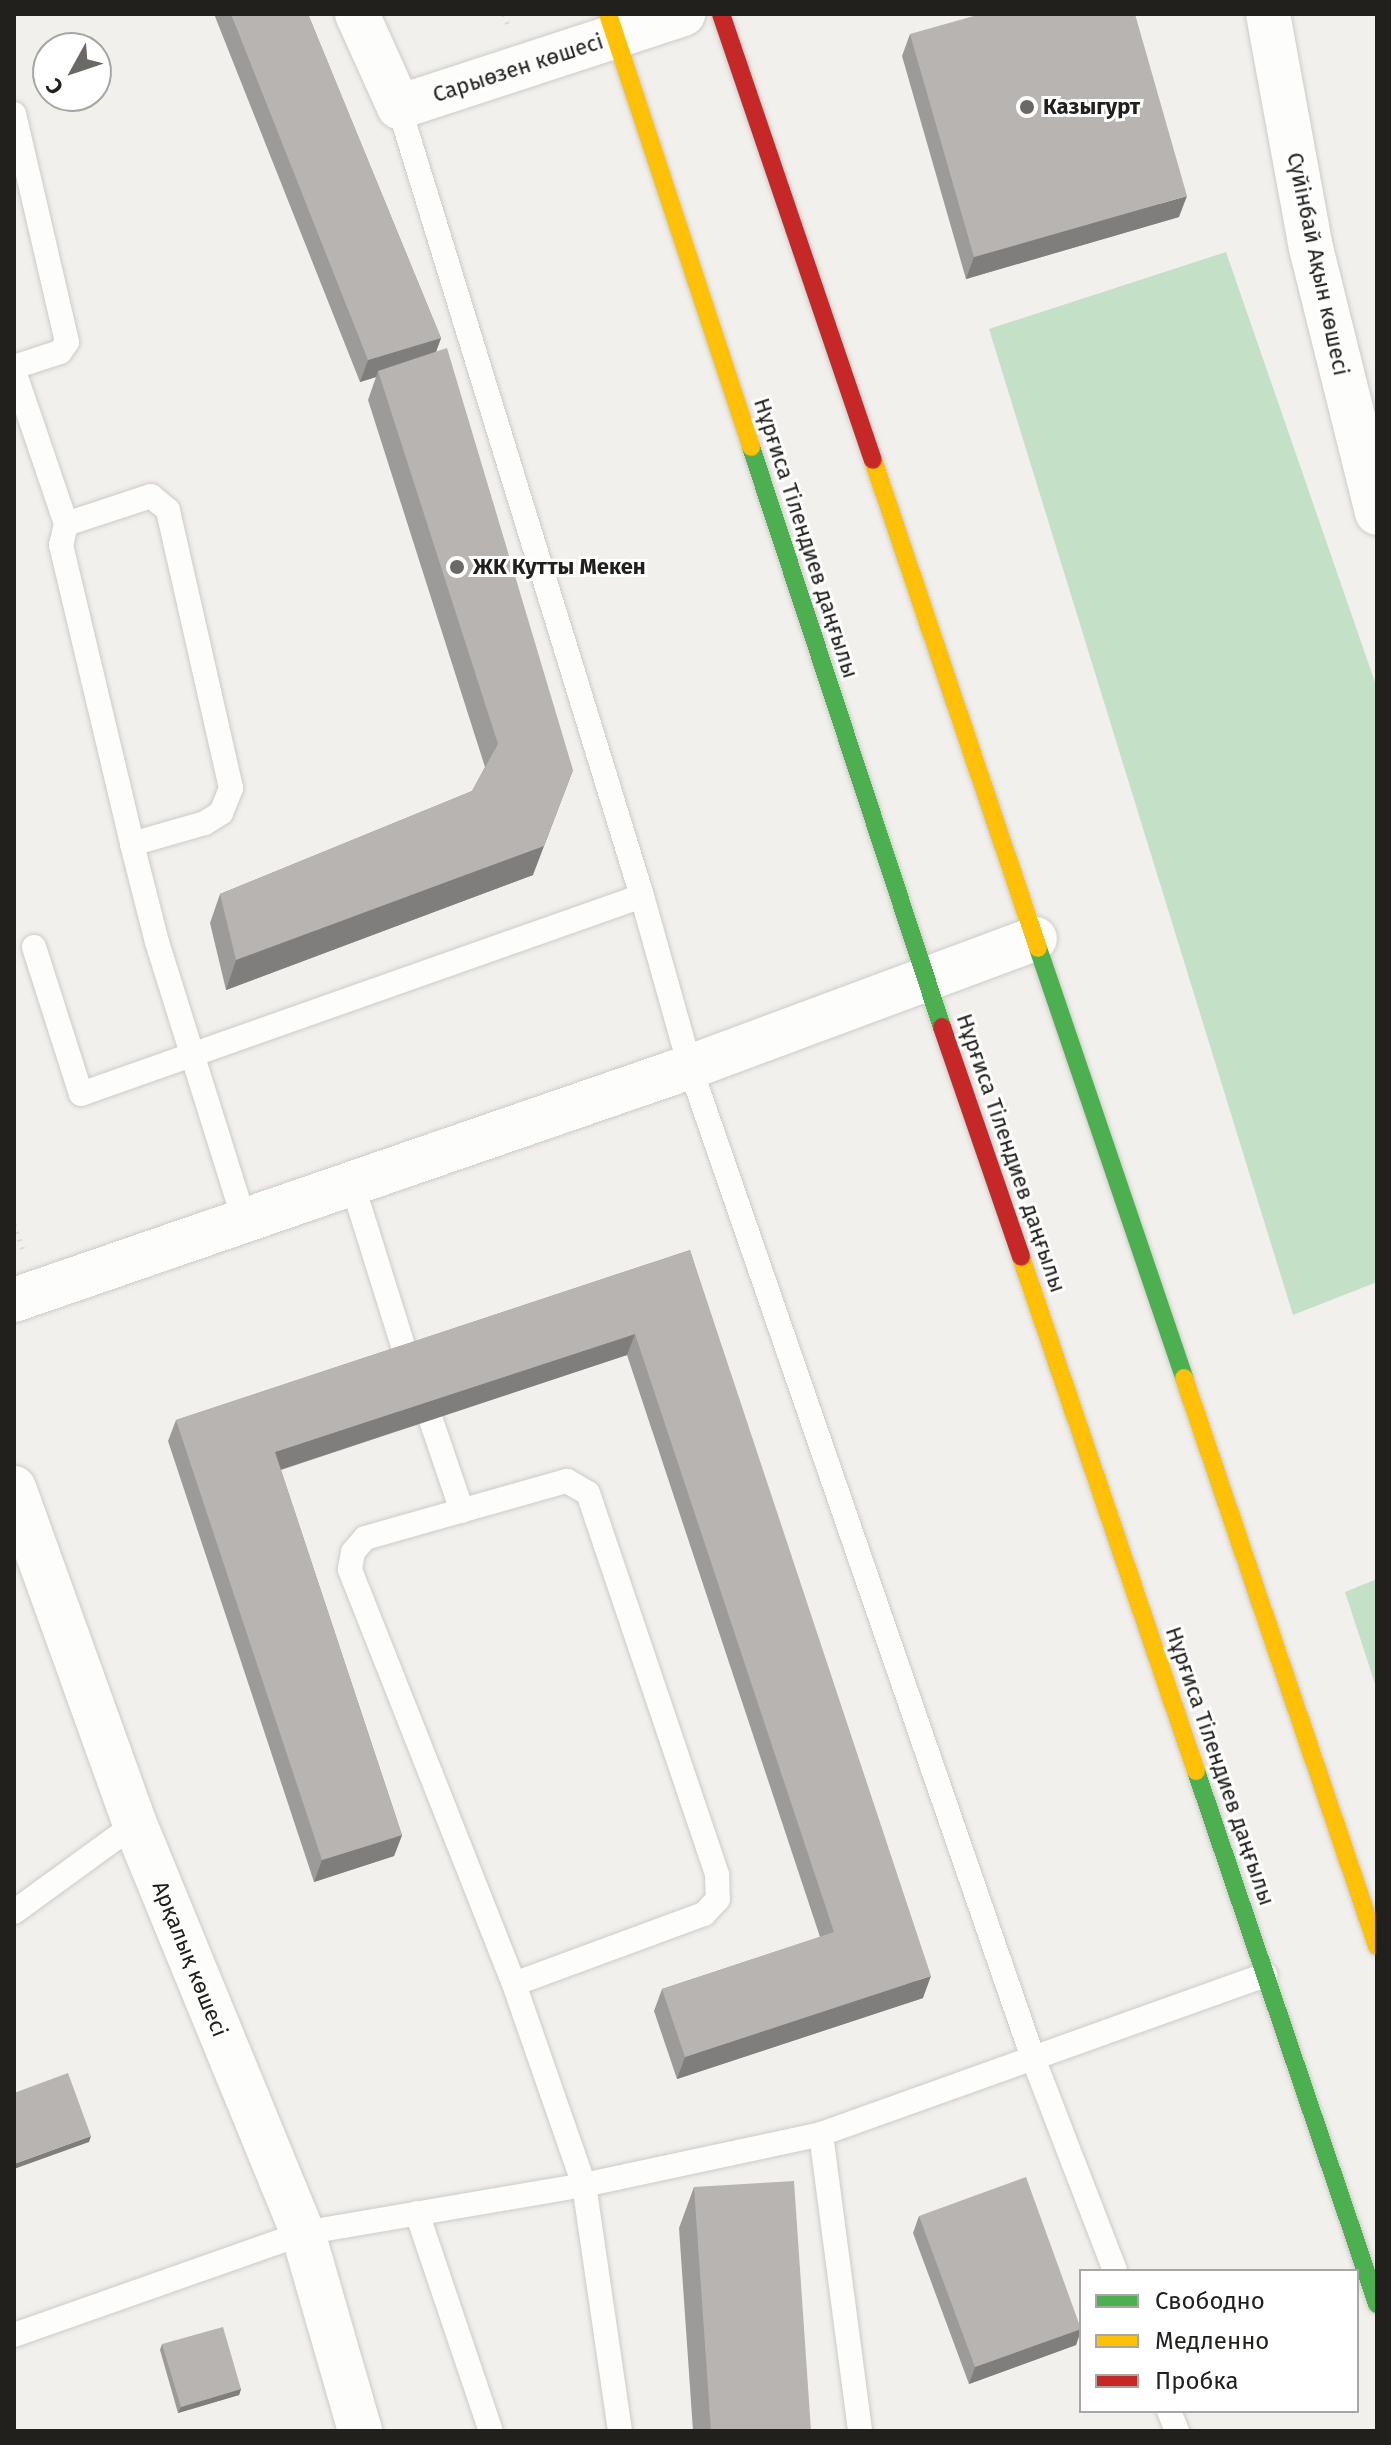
<!DOCTYPE html>
<html>
<head>
<meta charset="utf-8">
<style>
	body { margin:0 }
	#map { position:relative; width:1391px; height:2445px; overflow:hidden; background:#f2f0ec; font-family:"Fira Sans",sans-serif }
	div>[style] { position:absolute }
	[style*='--x'] { left:calc(var(--x)*1px); top:calc(var(--y)*1px); width:calc(var(--w)*1px); rotate:calc(var(--a)*1deg) }
	.green>* { inset:0; background:#c4e0c7 }
	.path>* { height:5px; margin-top:-2.5px; transform-origin:0; background:repeating-linear-gradient(90deg,#dedcdb 0 2px,transparent 0 8px) }
	.roads { filter:drop-shadow(0 0 2px #cdcbc8) drop-shadow(0 0 2px #cdcbc8) }
	.lane>* { height:24px; margin:-12px; padding:0 12px; transform-origin:12px; border-radius:12px; background:#fdfdfc }
	.street>* { height:44px; margin:-22px; padding:0 22px; transform-origin:22px; border-radius:22px; background:#fdfdfc }
	.fast>* { height:18px; margin:-9px; padding:0 9px; transform-origin:9px; border-radius:9px; background:#4caf50 }
	.slow>* { height:18px; margin:-9px; padding:0 9px; transform-origin:9px; border-radius:9px; background:#ffc107 }
	.jam>* { height:18px; margin:-9px; padding:0 9px; transform-origin:9px; border-radius:9px; background:#c62828 }
	.wall>* { inset:0; background:#9d9b99 }
	.shaded-wall>* { inset:0; background:#807e7d }
	.building>* { inset:0; background:#b7b4b2 }
	.dots>* { width:22px; height:22px; translate:-50% -50%; box-sizing:border-box; border:4px solid #fff; border-radius:50% }
	span { translate:-50% -50%; white-space:nowrap; text-align:center; line-height:1.15; -webkit-text-stroke:6px #fff; paint-order:stroke }
	.street-label { font-size:22px; color:#21201d }
	.poi-label { font-size:22px; color:#21201d; font-weight:700 }
	.left { translate:0 -50%; text-align:left }
	.frame { position:absolute; inset:0; border:16px solid #21201d; pointer-events:none }
	.legend { position:absolute; left:1079px; top:2269px; width:280px; height:144px; box-sizing:border-box; background:#fff; border:2px solid #a6a6a5; margin:0; padding:10px 14px; list-style:none; font-size:24px; color:#21201d }
	.legend li { display:flex; align-items:center; gap:16px; height:40px }
	.legend b { width:40px; border:2px solid #a6a6a5 }
	.north { position:absolute; left:32px; top:32px; width:80px; height:80px; box-sizing:border-box; background:#fff; border:2px solid #a6a6a5; border-radius:50%; rotate:230deg; font-size:22px; font-weight:700; line-height:32px; text-align:center; color:#21201d }
	.north::after { content:''; display:block; margin:auto; width:28px; height:36px; background:#6a6965; clip-path:polygon(50% 0,100% 100%,50% 72%,0 100%) }
</style>
</head>
<body>
<div id="map">
	<div class="green">
		<div style="clip-path:polygon(1226px 252px,1377px 688px,1377px 1282px,1293px 1315px,989px 329px)"></div>
		<div style="clip-path:polygon(1377px 1579px,1377px 1690px,1345px 1592px)"></div>
	</div>
	<div class="path">
		<div style="--x:504;--y:14;--w:15;--a:70"></div>
		<div style="--x:14;--y:1224;--w:31;--a:71"></div>
	</div>
	<div class="roads">
		<div class="lane">
			<div style="--x:399;--y:107;--w:826;--a:72.88"></div>
			<div style="--x:642;--y:896;--w:178;--a:74.3"></div>
			<div style="--x:690;--y:1067;--w:1049;--a:70.91"></div>
			<div style="--x:1033;--y:2058;--w:228;--a:68.9"></div>
			<div style="--x:14;--y:114;--w:234;--a:76.9"></div>
			<div style="--x:67;--y:342;--w:12;--a:125"></div>
			<div style="--x:60;--y:352;--w:48;--a:161.9"></div>
			<div style="--x:14;--y:371;--w:162;--a:71.2"></div>
			<div style="--x:132;--y:844;--w:76;--a:-16"></div>
			<div style="--x:205;--y:823;--w:19;--a:-32"></div>
			<div style="--x:221;--y:813;--w:27;--a:-68"></div>
			<div style="--x:231;--y:788;--w:285;--a:-102.8"></div>
			<div style="--x:168;--y:510;--w:22;--a:-141"></div>
			<div style="--x:151;--y:496;--w:89;--a:161.8"></div>
			<div style="--x:66;--y:524;--w:22;--a:103"></div>
			<div style="--x:61;--y:545;--w:307;--a:76.6"></div>
			<div style="--x:132;--y:844;--w:101;--a:75.7"></div>
			<div style="--x:157;--y:942;--w:291;--a:72.6"></div>
			<div style="--x:34;--y:947;--w:154;--a:72.3"></div>
			<div style="--x:81;--y:1094;--w:595;--a:-19.44"></div>
			<div style="--x:352;--y:1183;--w:188;--a:72.6"></div>
			<div style="--x:431;--y:1420;--w:96;--a:71.2"></div>
			<div style="--x:14;--y:1912;--w:150;--a:-36"></div>
			<div style="--x:821;--y:2134;--w:472;--a:-19.7"></div>
			<div style="--x:417;--y:2213;--w:230;--a:71.3"></div>
			<div style="--x:14;--y:2335;--w:306;--a:-19.4"></div>
			<div style="--x:303;--y:2233;--w:285;--a:-9.7"></div>
			<div style="--x:584;--y:2185;--w:213;--a:-109.2"></div>
			<div style="--x:514;--y:1984;--w:446;--a:-111.6"></div>
			<div style="--x:350;--y:1569;--w:17;--a:-80"></div>
			<div style="--x:353;--y:1552;--w:18;--a:-49"></div>
			<div style="--x:365;--y:1538;--w:210;--a:-15.8"></div>
			<div style="--x:567;--y:1481;--w:24;--a:30"></div>
			<div style="--x:588;--y:1493;--w:403;--a:71.3"></div>
			<div style="--x:717;--y:1875;--w:24;--a:88"></div>
			<div style="--x:718;--y:1899;--w:21;--a:133"></div>
			<div style="--x:704;--y:1914;--w:202;--a:159.8"></div>
			<div style="--x:1169;--y:2411;--w:22;--a:68"></div>
			<div style="--x:620;--y:2431;--w:249;--a:-98.3"></div>
			<div style="--x:584;--y:2185;--w:242;--a:-12.1"></div>
			<div style="--x:821;--y:2134;--w:300;--a:82.5"></div>
		</div>
		<div class="street">
			<div style="--x:357;--y:14;--w:102;--a:65.7"></div>
			<div style="--x:399;--y:107;--w:299;--a:-18.1"></div>
			<div style="--x:1268;--y:14;--w:238;--a:79.6"></div>
			<div style="--x:1311;--y:248;--w:273;--a:76"></div>
			<div style="--x:14;--y:1300;--w:715;--a:-19.02"></div>
			<div style="--x:690;--y:1067;--w:368;--a:-20.4"></div>
			<div style="--x:14;--y:1488;--w:357;--a:70.2"></div>
			<div style="--x:135;--y:1824;--w:442;--a:67.7"></div>
			<div style="--x:303;--y:2233;--w:206;--a:73.9"></div>
		</div>
		<div class="fast">
			<div style="--x:751;--y:447;--w:611;--a:71.77"></div>
			<div style="--x:1038;--y:948;--w:454;--a:71.2"></div>
			<div style="--x:1196;--y:1771;--w:563;--a:71.24"></div>
		</div>
		<div class="slow">
			<div style="--x:608;--y:14;--w:456;--a:71.7"></div>
			<div style="--x:873;--y:460;--w:515;--a:71.32"></div>
			<div style="--x:1021;--y:1257;--w:543;--a:71.2"></div>
			<div style="--x:1184;--y:1378;--w:600;--a:71.23"></div>
		</div>
		<div class="jam">
			<div style="--x:721;--y:14;--w:471;--a:71.2"></div>
			<div style="--x:942;--y:1027;--w:243;--a:71"></div>
		</div>
	</div>
	<div class="wall">
		<div style="clip-path:polygon(214px 14px,308px 14px,441px 338px,436px 352px,533px 875px,226px 990px,210px 923px,220px 894px,472px 791px,485px 767px,368px 400px,376px 377px,360px 382px)"></div>
		<div style="clip-path:polygon(910px 34px,1179px 217px,966px 279px,902px 56px)"></div>
		<div style="clip-path:polygon(690px 1250px,923px 1998px,677px 2079px,654px 2011px,662px 1989px,820px 1937px,627px 1355px,281px 1470px,402px 1835px,394px 1856px,314px 1882px,168px 1441px,176px 1420px)"></div>
		<div style="clip-path:polygon(694px 2187px,811px 2431px,693px 2431px,679px 2228px)"></div>
		<div style="clip-path:polygon(919px 2216px,1081px 2326px,1081px 2331px,1076px 2345px,969px 2384px,913px 2233px)"></div>
		<div style="clip-path:polygon(162px 2344px,241px 2389px,239px 2395px,178px 2413px,160px 2350px)"></div>
	</div>
	<div class="shaded-wall">
		<div style="clip-path:polygon(1187px 196px,1179px 217px,966px 279px,974px 257px)"></div>
		<div style="clip-path:polygon(441px 338px,433px 360px,378px 371px,376px 377px,360px 382px,368px 360px)"></div>
		<div style="clip-path:polygon(573px 770px,533px 875px,226px 990px,236px 960px)"></div>
		<div style="clip-path:polygon(635px 1334px,627px 1355px,267px 1474px,275px 1452px)"></div>
		<div style="clip-path:polygon(402px 1835px,394px 1856px,314px 1882px,322px 1860px)"></div>
		<div style="clip-path:polygon(931px 1976px,923px 1998px,677px 2079px,685px 2057px)"></div>
		<div style="clip-path:polygon(91px 2136px,89px 2142px,14px 2169px,14px 2164px)"></div>
		<div style="clip-path:polygon(1081px 2329px,1076px 2345px,969px 2384px,975px 2367px)"></div>
		<div style="clip-path:polygon(241px 2389px,239px 2395px,178px 2413px,181px 2407px)"></div>
	</div>
	<div class="building">
		<div style="clip-path:polygon(231px 14px,308px 14px,441px 338px,368px 360px)"></div>
		<div style="clip-path:polygon(981px 14px,1135px 14px,1187px 196px,974px 257px,910px 34px)"></div>
		<div style="clip-path:polygon(447px 348px,573px 770px,544px 846px,236px 960px,220px 894px,472px 791px,498px 744px,378px 371px)"></div>
		<div style="clip-path:polygon(690px 1250px,931px 1976px,685px 2057px,662px 1989px,834px 1932px,635px 1334px,275px 1452px,402px 1835px,322px 1860px,176px 1420px)"></div>
		<div style="clip-path:polygon(68px 2073px,91px 2136px,14px 2164px,14px 2093px)"></div>
		<div style="clip-path:polygon(1026px 2177px,1081px 2329px,975px 2367px,919px 2216px)"></div>
		<div style="clip-path:polygon(794px 2181px,811px 2431px,711px 2431px,694px 2187px)"></div>
		<div style="clip-path:polygon(223px 2327px,241px 2389px,181px 2407px,162px 2344px)"></div>
	</div>
	<div class="dots">
		<div style="left:1027px;top:107px;background:#6a6965"></div>
		<div style="left:457px;top:567px;background:#6a6965"></div>
	</div>
	<div class="street-label">
		<span style="left:518px;top:68px;rotate:-18deg">Сарыөзен көшесі</span>
		<span style="left:1318px;top:264px;rotate:78deg">Сүйінбай Ақын көшесі</span>
		<span style="left:806px;top:538px;rotate:72deg">Нұрғиса Тілендиев даңғылы</span>
		<span style="left:1011px;top:1153px;rotate:71deg">Нұрғиса Тілендиев даңғылы</span>
		<span style="left:1220px;top:1766px;rotate:71deg">Нұрғиса Тілендиев даңғылы</span>
		<span style="left:190px;top:1959px;rotate:68deg">Арқалық көшесі</span>
	</div>
	<div class="poi-label">
		<span class="left" style="left:1043px;top:107px">Казыгурт</span>
		<span class="left" style="left:473px;top:567px">ЖК Кутты Мекен</span>
	</div>
	<div class="frame"></div>
	<ul class="legend">
	<li><b style="height:10px;background:#4caf50"></b>Свободно</li>
	<li><b style="height:10px;background:#ffc107"></b>Медленно</li>
	<li><b style="height:10px;background:#c62828"></b>Пробка</li>
	</ul>
	<div class="north">С</div>
</div>
</body>
</html>
